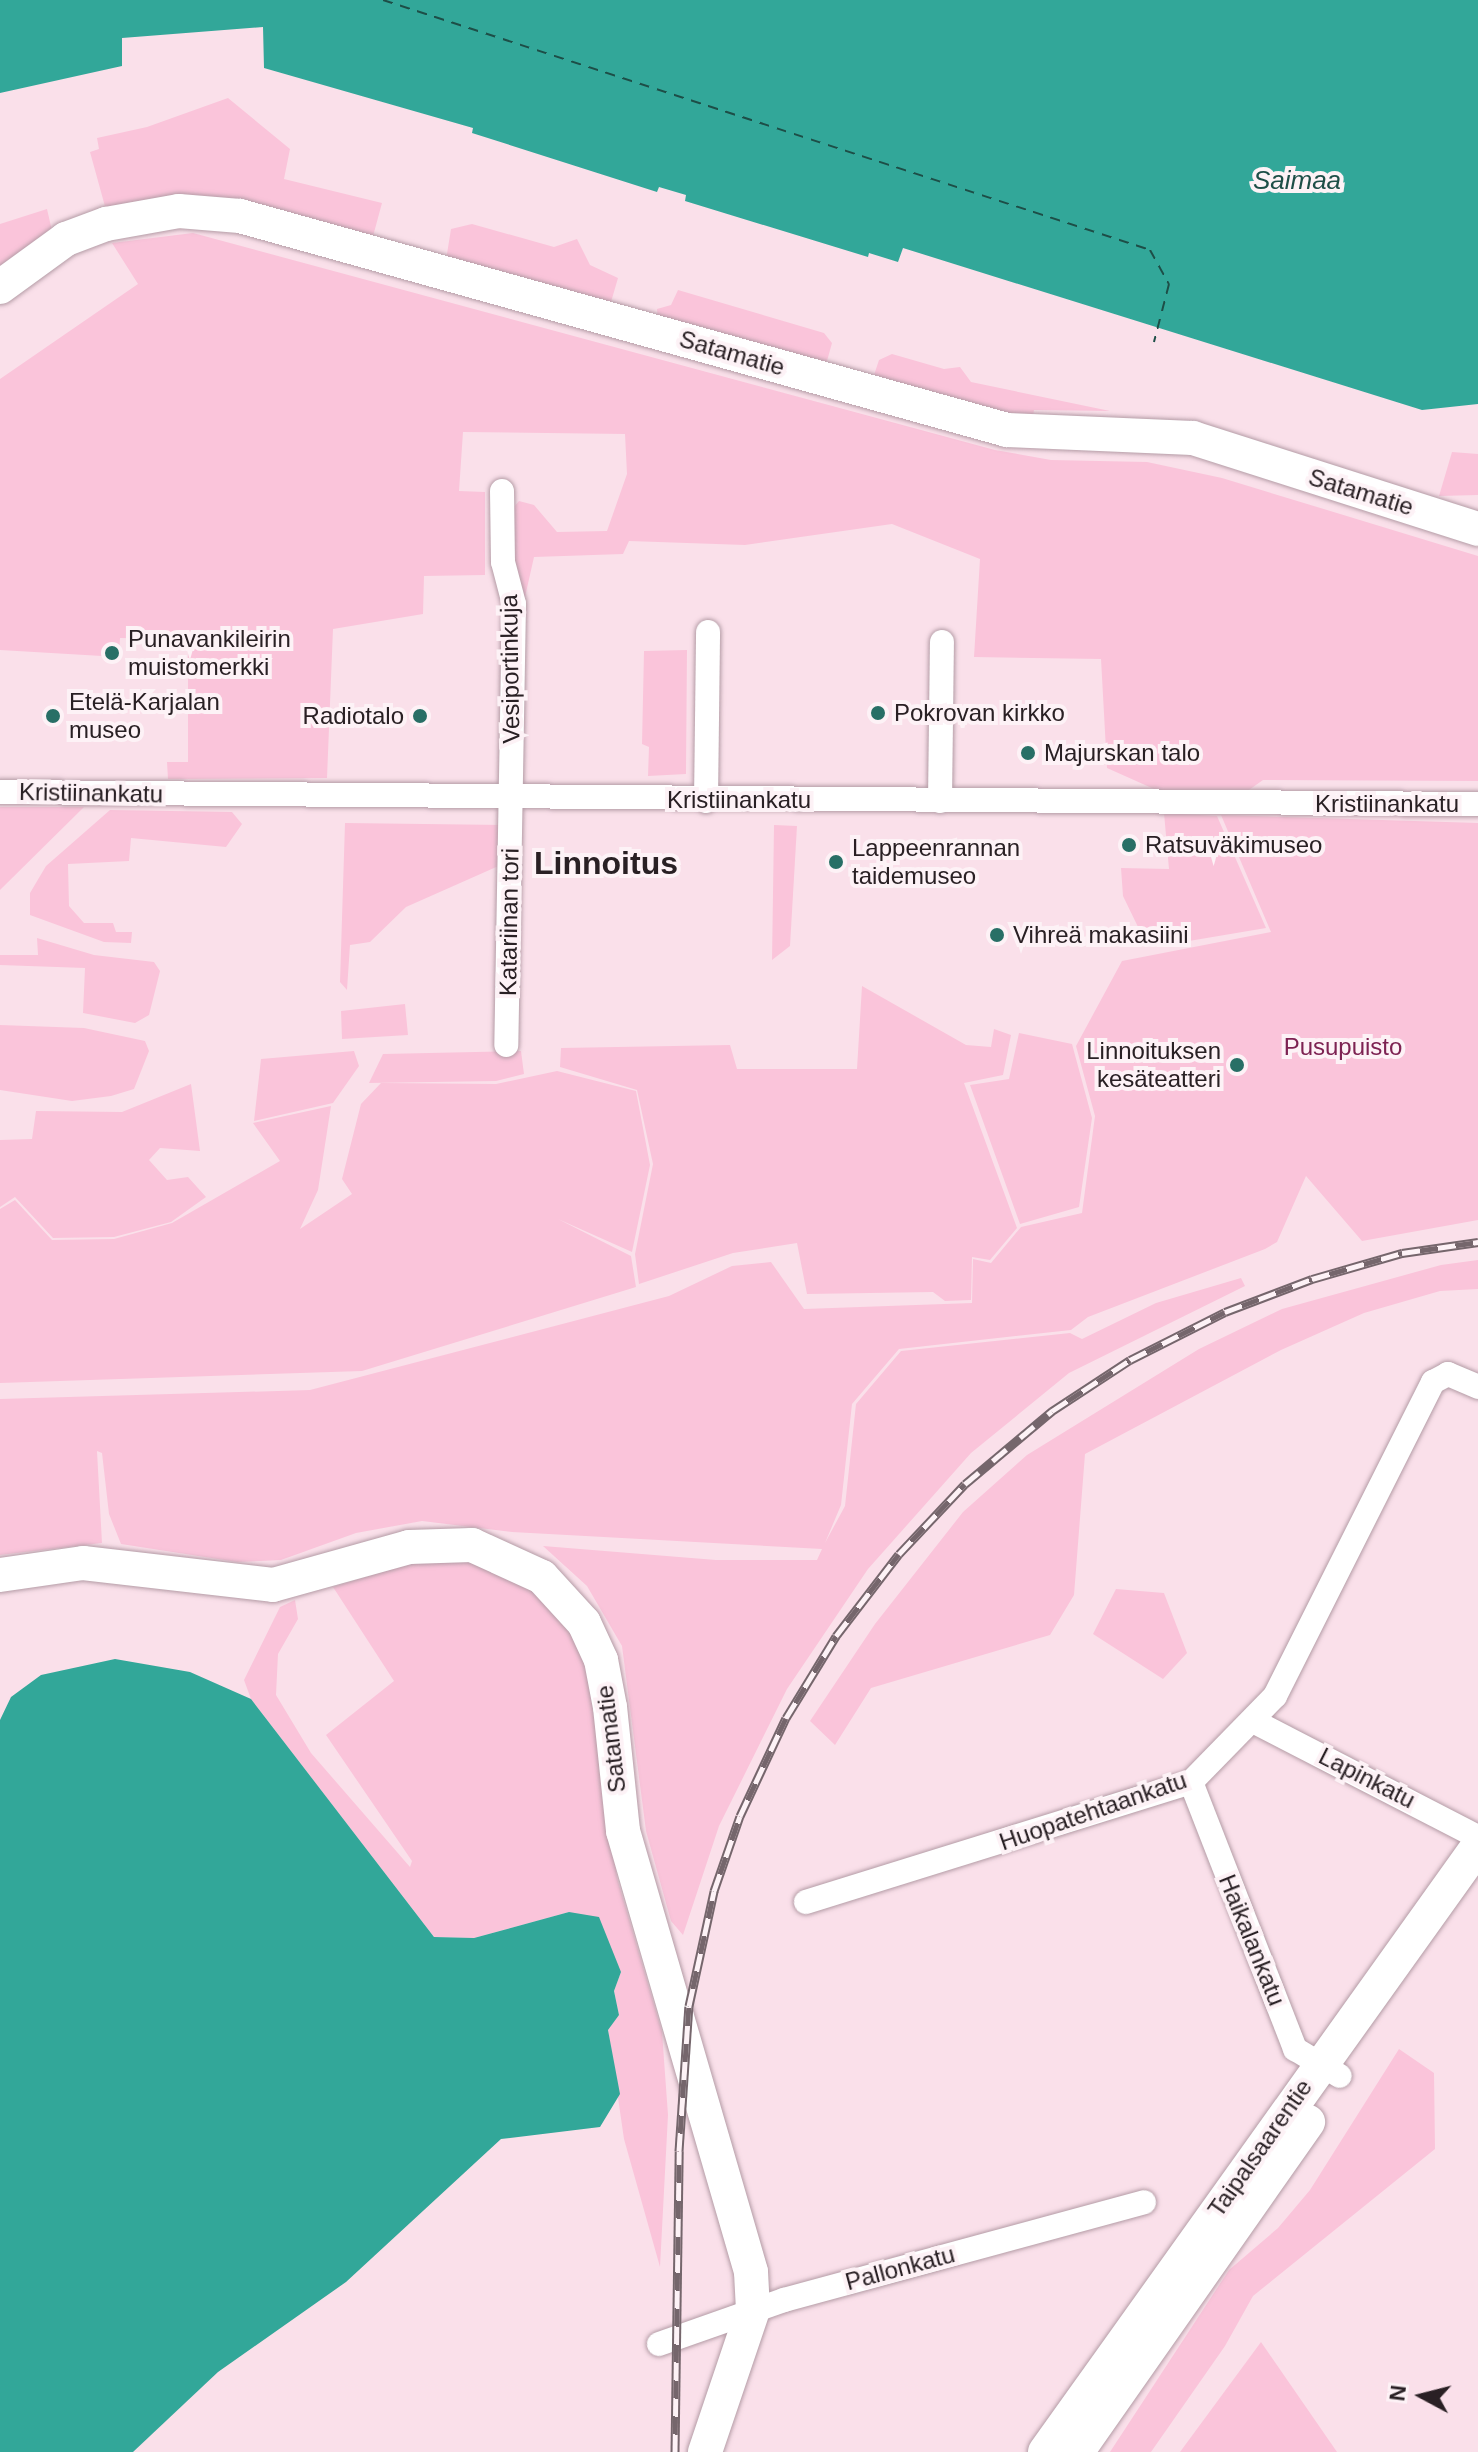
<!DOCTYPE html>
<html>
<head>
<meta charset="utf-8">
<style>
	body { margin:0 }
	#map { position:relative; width:1478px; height:2452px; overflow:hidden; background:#fae0ea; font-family:Helvetica,sans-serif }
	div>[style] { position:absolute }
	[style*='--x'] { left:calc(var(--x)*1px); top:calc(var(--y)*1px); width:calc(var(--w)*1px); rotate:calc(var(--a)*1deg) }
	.green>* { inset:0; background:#fac4da }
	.water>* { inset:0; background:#32a799 }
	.ferry>* { height:2px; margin-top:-1px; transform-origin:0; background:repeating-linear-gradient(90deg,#1d4e47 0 10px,transparent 0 18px) }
	.roads { filter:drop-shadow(0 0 2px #b49ca6) drop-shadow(0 0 2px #b49ca6) }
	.street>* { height:24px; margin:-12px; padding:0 12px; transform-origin:12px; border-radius:12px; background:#fff }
	.secondary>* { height:34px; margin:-17px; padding:0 17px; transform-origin:17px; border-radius:17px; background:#fff }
	.rail>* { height:9px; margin-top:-4.5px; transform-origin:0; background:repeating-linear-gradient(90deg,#fdf2f6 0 18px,#75666c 0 36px); box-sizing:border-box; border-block:2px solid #75666c }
	.dots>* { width:22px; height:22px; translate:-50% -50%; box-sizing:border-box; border:4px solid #fdf2f6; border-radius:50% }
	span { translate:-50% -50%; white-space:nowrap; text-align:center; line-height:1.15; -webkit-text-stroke:8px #fdf2f6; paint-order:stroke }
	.street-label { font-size:24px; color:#292024 }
	.poi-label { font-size:24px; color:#292024 }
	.left { translate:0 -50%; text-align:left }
	.right { translate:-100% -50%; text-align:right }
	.park-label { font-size:24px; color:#7d2252 }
	.water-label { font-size:26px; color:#1d4e47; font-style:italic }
	.district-label { font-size:32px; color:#292024; font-weight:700 }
	.north { position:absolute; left:1382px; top:2356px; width:80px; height:80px; -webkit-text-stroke:6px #fdf2f6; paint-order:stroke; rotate:277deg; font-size:22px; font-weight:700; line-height:32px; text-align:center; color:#292024 }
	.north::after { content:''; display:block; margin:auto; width:28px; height:36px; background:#292024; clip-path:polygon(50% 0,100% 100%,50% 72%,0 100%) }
</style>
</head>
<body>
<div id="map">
	<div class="green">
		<div style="clip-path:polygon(228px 98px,290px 149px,284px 179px,382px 203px,372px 240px,106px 210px,90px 152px,99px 149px,97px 138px,147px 127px)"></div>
		<div style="clip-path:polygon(47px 209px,53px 235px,0 273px,0 224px)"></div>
		<div style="clip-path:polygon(472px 224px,554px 247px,577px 239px,590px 265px,618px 278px,611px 302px,604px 306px,446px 260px,451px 229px)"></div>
		<div style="clip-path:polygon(193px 233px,995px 450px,1051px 460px,1147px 462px,1222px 478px,1478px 556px,1478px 781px,1263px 780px,1239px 797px,1163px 793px,1107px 768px,1101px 659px,974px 657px,980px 559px,892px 524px,745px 545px,629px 541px,623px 554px,534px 557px,525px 597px,517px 593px,509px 513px,519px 501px,534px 505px,557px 532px,607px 531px,627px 474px,625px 434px,463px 432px,459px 491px,485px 492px,485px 575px,424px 576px,423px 614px,333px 629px,327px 778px,168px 779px,167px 762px,188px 762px,188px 639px,120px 638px,119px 657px,0 650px,0 379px,138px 284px,112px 243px)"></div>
		<div style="clip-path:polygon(678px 290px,824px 333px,832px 343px,827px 361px,819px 365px,658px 320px,657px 309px,671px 305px)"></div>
		<div style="clip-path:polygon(892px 354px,944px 369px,960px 367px,971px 382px,1110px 411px,1034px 410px,1033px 416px,1004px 417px,874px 375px,879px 360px)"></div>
		<div style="clip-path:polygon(1452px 452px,1478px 454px,1478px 495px,1439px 496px)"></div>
		<div style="clip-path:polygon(687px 650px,686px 774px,648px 776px,649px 747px,642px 744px,644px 651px)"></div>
		<div style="clip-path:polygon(0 807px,84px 807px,0 890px)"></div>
		<div style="clip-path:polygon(110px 810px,232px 812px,242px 824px,226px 847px,131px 838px,129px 861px,68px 864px,69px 906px,84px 923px,113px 923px,116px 932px,132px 932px,131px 943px,104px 942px,30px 915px,30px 893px,46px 866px)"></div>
		<div style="clip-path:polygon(1164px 813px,1217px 816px,1266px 928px,1183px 942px,1139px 929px,1123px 896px,1121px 868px,1169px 869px)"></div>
		<div style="clip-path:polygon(1221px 815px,1478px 823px,1478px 1220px,1362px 1241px,1306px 1176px,1277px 1242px,1265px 1249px,1088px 1317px,1071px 1330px,899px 1349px,852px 1404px,841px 1505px,825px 1543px,845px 1506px,856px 1404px,901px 1351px,1070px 1333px,1082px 1339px,1156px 1303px,1241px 1278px,1245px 1286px,1069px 1373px,971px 1453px,868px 1569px,787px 1689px,719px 1826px,683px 1935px,671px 1921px,646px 1831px,622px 1646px,587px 1586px,543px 1546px,716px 1560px,817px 1560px,822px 1549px,512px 1532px,422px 1521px,356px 1533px,281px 1560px,237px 1562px,121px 1544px,109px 1514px,102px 1453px,97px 1451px,102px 1543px,0 1555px,0 1399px,310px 1390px,669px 1296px,732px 1266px,771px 1262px,804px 1309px,972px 1303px,973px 1259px,991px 1263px,1021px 1227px,1082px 1213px,1095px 1116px,1076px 1046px,1122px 961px,1271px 932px)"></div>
		<div style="clip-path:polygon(345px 823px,504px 825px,503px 864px,406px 907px,370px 942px,350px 945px,347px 990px,340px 982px)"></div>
		<div style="clip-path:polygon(774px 825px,797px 826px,790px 946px,772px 960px)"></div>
		<div style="clip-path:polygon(37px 938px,94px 955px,154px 962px,160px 971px,149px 1015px,135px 1023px,83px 1013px,85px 968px,0 965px,0 955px,38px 955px)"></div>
		<div style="clip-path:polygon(862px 986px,966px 1045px,991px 1047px,994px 1029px,1011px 1035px,1003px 1075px,964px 1083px,1017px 1228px,990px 1260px,972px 1257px,971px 1300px,945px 1301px,933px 1292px,807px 1294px,797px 1243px,733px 1253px,639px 1284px,635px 1254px,653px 1164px,637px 1090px,560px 1067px,561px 1048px,730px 1045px,737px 1069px,857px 1069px)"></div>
		<div style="clip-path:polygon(405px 1004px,408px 1035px,342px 1039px,341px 1011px)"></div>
		<div style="clip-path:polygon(0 1025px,84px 1028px,145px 1041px,149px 1051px,134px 1089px,111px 1096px,72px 1101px,0 1090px)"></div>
		<div style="clip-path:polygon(1019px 1033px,1072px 1044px,1092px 1118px,1079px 1207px,1020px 1224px,970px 1085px,1009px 1079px)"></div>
		<div style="clip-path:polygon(354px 1051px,359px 1066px,333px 1103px,254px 1121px,261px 1059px)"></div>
		<div style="clip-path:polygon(521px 1051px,524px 1074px,496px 1081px,369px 1083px,383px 1054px)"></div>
		<div style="clip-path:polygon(557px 1071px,636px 1091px,650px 1165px,632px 1252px,558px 1219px,631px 1256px,636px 1287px,362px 1371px,0 1383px,0 1209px,15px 1200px,52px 1240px,114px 1239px,172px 1223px,280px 1161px,253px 1123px,331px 1106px,318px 1190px,300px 1229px,352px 1194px,342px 1179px,361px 1104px,381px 1083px,496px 1084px)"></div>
		<div style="clip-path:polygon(191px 1084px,200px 1151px,160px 1148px,149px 1160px,167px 1180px,188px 1177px,206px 1197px,171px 1222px,114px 1237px,53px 1238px,15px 1197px,0 1207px,0 1140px,32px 1139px,36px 1111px,122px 1112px)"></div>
		<div style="clip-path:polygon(1478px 1260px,1478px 1289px,1440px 1291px,1364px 1313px,1281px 1350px,1085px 1454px,1074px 1595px,1050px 1635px,871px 1688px,835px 1745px,810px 1721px,875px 1624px,963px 1512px,1027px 1455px,1199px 1349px,1282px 1309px,1441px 1265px)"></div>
		<div style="clip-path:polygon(437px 1555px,472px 1560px,519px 1579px,556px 1610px,585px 1656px,617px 1878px,662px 2032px,668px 2115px,660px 2267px,624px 2139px,608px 2029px,619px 2015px,614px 1991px,621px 1972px,569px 1912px,474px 1938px,434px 1937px,251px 1699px,244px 1680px,280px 1607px,295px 1600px,298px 1619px,278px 1654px,276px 1695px,311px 1753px,410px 1867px,412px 1861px,326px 1735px,394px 1681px,333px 1587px)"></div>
		<div style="clip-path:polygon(1116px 1589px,1164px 1593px,1187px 1653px,1163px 1679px,1093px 1634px)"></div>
		<div style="clip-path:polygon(1399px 2049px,1434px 2073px,1435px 2149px,1253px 2296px,1225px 2346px,1151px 2452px,1110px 2452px,1229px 2270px,1278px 2228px,1310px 2190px)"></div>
		<div style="clip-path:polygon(1261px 2342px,1337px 2452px,1180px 2452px)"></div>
	</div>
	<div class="water">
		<div style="clip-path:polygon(0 0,1478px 0,1478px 404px,1422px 410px,903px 248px,898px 262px,869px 253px,868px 257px,685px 201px,686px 195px,659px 187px,657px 192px,472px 133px,473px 128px,264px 68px,263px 27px,122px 38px,122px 66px,0 93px)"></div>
		<div style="clip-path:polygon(115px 1659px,190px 1672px,251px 1699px,434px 1937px,474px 1938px,569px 1912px,599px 1917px,621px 1972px,614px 1991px,619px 2015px,608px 2030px,620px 2094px,600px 2127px,501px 2139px,346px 2282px,218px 2372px,133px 2452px,0 2452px,0 1720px,11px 1697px,41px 1675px)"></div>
	</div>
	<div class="ferry">
		<div style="--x:383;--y:0;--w:807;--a:18.05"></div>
		<div style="--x:1150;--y:250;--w:39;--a:61"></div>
		<div style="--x:1169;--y:284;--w:60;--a:104.5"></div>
	</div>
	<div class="roads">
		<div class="street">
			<div style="--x:502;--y:491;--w:71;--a:89.2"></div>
			<div style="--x:503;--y:562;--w:43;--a:75.3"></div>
			<div style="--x:514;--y:604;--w:441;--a:91"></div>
			<div style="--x:0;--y:792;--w:1478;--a:0.47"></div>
			<div style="--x:706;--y:801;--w:169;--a:-89.3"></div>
			<div style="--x:940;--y:801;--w:159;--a:-89.3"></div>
			<div style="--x:1255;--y:1722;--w:251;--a:27.3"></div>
			<div style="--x:1191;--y:1782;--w:287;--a:68.7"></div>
			<div style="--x:1295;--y:2049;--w:52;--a:31"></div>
			<div style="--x:806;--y:1902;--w:403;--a:-17.3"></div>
			<div style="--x:1191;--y:1782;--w:120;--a:-45.7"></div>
			<div style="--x:1275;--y:1696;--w:352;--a:-63.3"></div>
			<div style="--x:1433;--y:1382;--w:17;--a:-28"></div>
			<div style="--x:1448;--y:1374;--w:33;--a:23"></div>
			<div style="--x:659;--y:2344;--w:133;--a:-19.4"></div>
			<div style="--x:784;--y:2300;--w:373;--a:-15.2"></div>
		</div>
		<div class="secondary">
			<div style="--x:0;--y:287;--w:82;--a:-36"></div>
			<div style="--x:66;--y:239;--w:43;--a:-20.6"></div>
			<div style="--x:106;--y:224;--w:74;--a:-10.1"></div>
			<div style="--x:179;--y:211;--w:61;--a:4.7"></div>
			<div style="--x:240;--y:216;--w:796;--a:15.59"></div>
			<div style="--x:1007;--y:430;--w:186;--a:2.5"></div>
			<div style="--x:1193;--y:438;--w:299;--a:17.7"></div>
			<div style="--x:0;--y:1575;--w:84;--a:-8.2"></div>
			<div style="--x:83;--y:1563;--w:191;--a:6.6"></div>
			<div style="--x:273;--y:1585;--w:141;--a:-15.6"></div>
			<div style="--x:409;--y:1547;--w:63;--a:-1.8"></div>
			<div style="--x:472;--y:1545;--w:77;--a:24.6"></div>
			<div style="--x:542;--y:1577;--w:62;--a:47.6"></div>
			<div style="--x:584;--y:1623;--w:41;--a:65.3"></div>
			<div style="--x:601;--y:1660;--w:48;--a:79.2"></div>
			<div style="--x:610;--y:1707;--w:125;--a:84"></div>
			<div style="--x:623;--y:1831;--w:459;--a:73.8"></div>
			<div style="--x:751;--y:2272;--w:38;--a:87"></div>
			<div style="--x:753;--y:2310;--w:150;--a:108.7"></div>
			<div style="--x:1045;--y:2452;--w:745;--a:-54.45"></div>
			<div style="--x:1077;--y:2452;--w:403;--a:-55"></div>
		</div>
	</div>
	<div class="rail">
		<div style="--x:675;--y:2452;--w:301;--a:-89.2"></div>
		<div style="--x:679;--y:2151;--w:145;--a:-86.1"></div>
		<div style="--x:689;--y:2006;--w:118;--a:-77.7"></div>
		<div style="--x:714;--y:1891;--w:79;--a:-70.9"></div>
		<div style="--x:740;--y:1816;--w:108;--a:-64.9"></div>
		<div style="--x:786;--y:1718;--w:96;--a:-58.6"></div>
		<div style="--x:836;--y:1636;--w:103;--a:-52.5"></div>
		<div style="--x:899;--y:1554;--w:96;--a:-46.7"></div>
		<div style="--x:965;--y:1484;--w:114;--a:-40"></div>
		<div style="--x:1052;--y:1411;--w:93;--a:-33.2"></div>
		<div style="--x:1130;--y:1360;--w:106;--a:-26.8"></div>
		<div style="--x:1225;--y:1312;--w:93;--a:-20.8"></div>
		<div style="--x:1312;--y:1279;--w:94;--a:-16.1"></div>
		<div style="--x:1402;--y:1253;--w:77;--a:-8.2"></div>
	</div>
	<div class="dots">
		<div style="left:112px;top:653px;background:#286f66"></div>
		<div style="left:878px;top:713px;background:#286f66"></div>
		<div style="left:53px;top:716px;background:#286f66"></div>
		<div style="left:420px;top:716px;background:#286f66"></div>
		<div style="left:1028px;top:753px;background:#286f66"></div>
		<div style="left:1129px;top:845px;background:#286f66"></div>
		<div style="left:836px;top:862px;background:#286f66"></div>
		<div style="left:997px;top:935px;background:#286f66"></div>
		<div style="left:1237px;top:1065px;background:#286f66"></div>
	</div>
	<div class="street-label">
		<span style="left:732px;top:353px;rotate:16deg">Satamatie</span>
		<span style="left:1361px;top:492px;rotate:17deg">Satamatie</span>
		<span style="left:510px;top:669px;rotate:-91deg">Vesiportinkuja</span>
		<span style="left:91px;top:793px;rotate:1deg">Kristiinankatu</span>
		<span style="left:739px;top:800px">Kristiinankatu</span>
		<span style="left:1387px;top:804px">Kristiinankatu</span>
		<span style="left:509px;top:922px;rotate:-89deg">Katariinan tori</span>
		<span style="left:611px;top:1739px;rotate:-97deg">Satamatie</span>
		<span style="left:1367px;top:1778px;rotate:27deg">Lapinkatu</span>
		<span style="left:1093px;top:1811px;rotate:-19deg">Huopatehtaankatu</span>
		<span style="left:1252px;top:1940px;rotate:68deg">Haikalankatu</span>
		<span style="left:1260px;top:2148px;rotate:-55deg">Taipalsaarentie</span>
		<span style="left:900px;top:2268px;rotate:-15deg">Pallonkatu</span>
	</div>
	<div class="poi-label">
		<span class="left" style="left:128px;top:653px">Punavankileirin<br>muistomerkki</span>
		<span class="left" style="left:69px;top:716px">Etelä-Karjalan<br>museo</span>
		<span class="left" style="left:894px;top:713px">Pokrovan kirkko</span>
		<span class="right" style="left:404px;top:716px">Radiotalo</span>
		<span class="left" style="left:1044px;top:753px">Majurskan talo</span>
		<span class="left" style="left:1145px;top:845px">Ratsuväkimuseo</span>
		<span class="left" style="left:852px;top:862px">Lappeenrannan<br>taidemuseo</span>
		<span class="left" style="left:1013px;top:935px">Vihreä makasiini</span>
		<span class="right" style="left:1221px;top:1065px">Linnoituksen<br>kesäteatteri</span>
	</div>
	<div class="park-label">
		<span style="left:1343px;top:1047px">Pusupuisto</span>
	</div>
	<div class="water-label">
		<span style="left:1297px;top:181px">Saimaa</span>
	</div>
	<div class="district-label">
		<span style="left:606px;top:863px">Linnoitus</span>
	</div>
	<div class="north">N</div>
</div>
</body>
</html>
